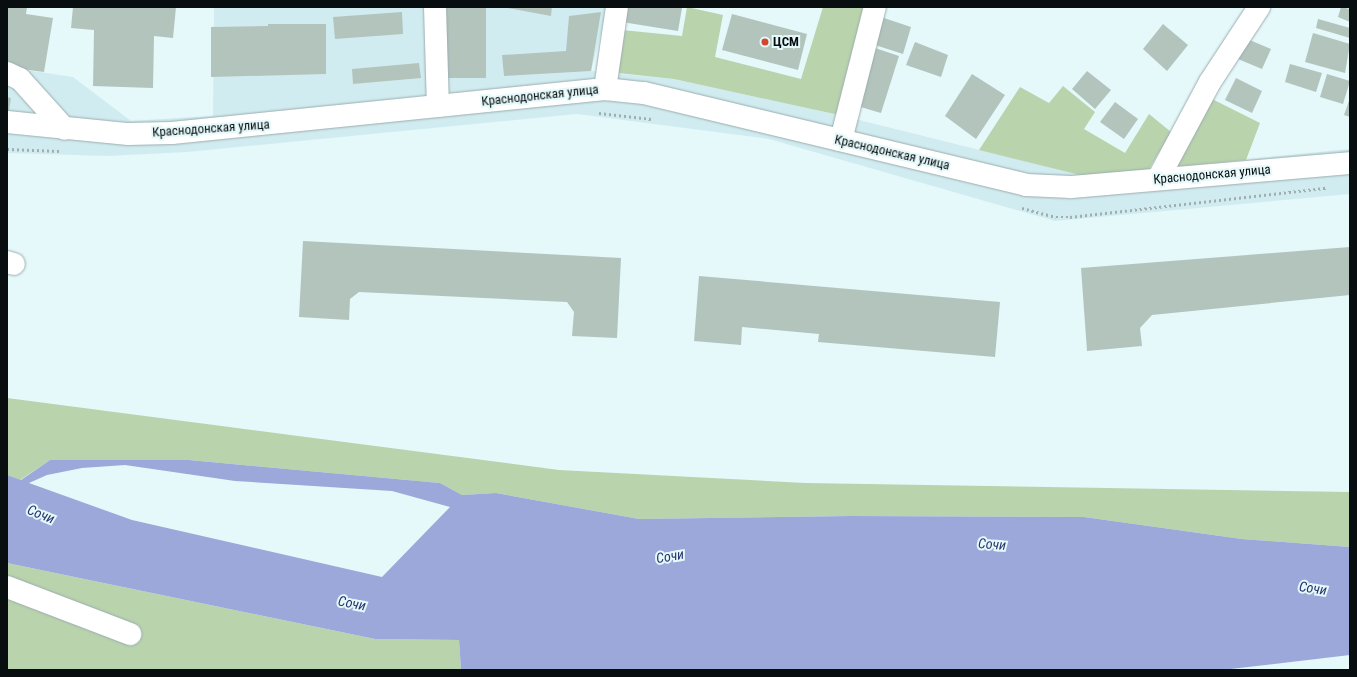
<!DOCTYPE html>
<html>
<head>
<meta charset="utf-8">
<style>
	body { margin:0 }
	#map { position:relative; width:1357px; height:677px; overflow:hidden; background:#e5f8fa; font-family:"Roboto Condensed",sans-serif }
	div>[style] { position:absolute }
	[style*='--x'] { left:calc(var(--x)*1px); top:calc(var(--y)*1px); width:calc(var(--w)*1px); rotate:calc(var(--a)*1deg) }
	.built>* { inset:0; background:#d1ecf0 }
	.green>* { inset:0; background:#b9d3ad }
	.water>* { inset:0; background:#9ca8da }
	.building>* { inset:0; background:#b3c4bd }
	.path>* { height:2.5px; margin-top:-1.25px; transform-origin:0; background:repeating-linear-gradient(90deg,#a0aeb0 0 2px,transparent 0 5px) }
	.roads { filter:drop-shadow(0 0 1px #9badaf) drop-shadow(0 0 1px #9badaf) }
	.minor>* { height:22px; margin:-11px; padding:0 11px; transform-origin:11px; border-radius:11px; background:#fff }
	.dots>* { width:11px; height:11px; translate:-50% -50%; box-sizing:border-box; border:2px solid #e5f8fa; border-radius:50% }
	span { translate:-50% -50%; white-space:nowrap; text-align:center; line-height:1.15; -webkit-text-stroke:4px #e5f8fa; paint-order:stroke }
	.poi-label { font-size:13px; color:#080e0f; font-weight:700 }
	.left { translate:0 -50%; text-align:left }
	.street-label { font-size:13px; color:#080e0f }
	.water-label { font-size:14px; color:#29326e; font-style:italic }
	.frame { position:absolute; inset:0; border:8px solid #080e0f; pointer-events:none }
</style>
</head>
<body>
<div id="map">
	<div class="built">
		<div style="clip-path:polygon(214px 7px,608px 7px,591px 71px,674px 79px,839px 115px,1084px 176px,1350px 149px,1350px 194px,1055px 221px,769px 139px,577px 114px,187px 152px,107px 156px,7px 153px,7px 67px,73px 77px,131px 121px,213px 116px)"></div>
	</div>
	<div class="green">
		<div style="clip-path:polygon(687px 7px,723px 15px,715px 57px,801px 79px,823px 7px,869px 7px,839px 115px,674px 79px,618px 73px,622px 30px,682px 36px)"></div>
		<div style="clip-path:polygon(1063px 86px,1095px 112px,1084px 129px,1125px 153px,1149px 114px,1171px 132px,1148px 171px,1084px 176px,979px 150px,1020px 87px,1049px 103px)"></div>
		<div style="clip-path:polygon(1212px 99px,1260px 123px,1246px 160px,1176px 167px)"></div>
		<div style="clip-path:polygon(7px 398px,559px 470px,805px 483px,1350px 492px,1350px 547px,1242px 539px,1084px 517px,851px 516px,639px 519px,496px 493px,462px 495px,440px 483px,189px 460px,50px 460px,20px 480px,7px 475px)"></div>
		<div style="clip-path:polygon(7px 563px,375px 639px,459px 640px,461px 670px,7px 670px)"></div>
	</div>
	<div class="water">
		<div style="clip-path:polygon(evenodd,50px 460px,189px 460px,440px 483px,462px 495px,496px 493px,639px 519px,851px 516px,1084px 517px,1242px 539px,1350px 547px,1350px 655px,1222px 670px,461px 670px,459px 640px,375px 639px,7px 563px,7px 475px,21px 480px,50px 460px,125px 465px,235px 481px,392px 491px,450px 507px,382px 577px,132px 520px,29px 483px,47px 475px,82px 468px,125px 465px)"></div>
	</div>
	<div class="building">
		<div style="clip-path:polygon(7px 7px,27px 7px,26px 14px,53px 18px,44px 72px,7px 67px)"></div>
		<div style="clip-path:polygon(73px 7px,176px 7px,173px 38px,154px 36px,153px 88px,93px 86px,94px 30px,71px 28px)"></div>
		<div style="clip-path:polygon(443px 7px,486px 7px,486px 78px,443px 78px)"></div>
		<div style="clip-path:polygon(502px 7px,552px 7px,551px 16px)"></div>
		<div style="clip-path:polygon(624px 7px,682px 8px,678px 31px,622px 22px)"></div>
		<div style="clip-path:polygon(1341px 7px,1350px 9px,1350px 22px,1338px 17px)"></div>
		<div style="clip-path:polygon(402px 12px,403px 34px,335px 39px,333px 17px)"></div>
		<div style="clip-path:polygon(601px 12px,591px 71px,504px 76px,502px 55px,566px 51px,569px 16px)"></div>
		<div style="clip-path:polygon(732px 14px,807px 34px,798px 70px,722px 50px)"></div>
		<div style="clip-path:polygon(881px 17px,911px 27px,903px 54px,872px 44px)"></div>
		<div style="clip-path:polygon(1318px 19px,1350px 28px,1350px 38px,1316px 28px)"></div>
		<div style="clip-path:polygon(268px 24px,326px 24px,326px 74px,211px 77px,211px 27px,268px 26px)"></div>
		<div style="clip-path:polygon(1163px 24px,1188px 45px,1167px 71px,1143px 49px)"></div>
		<div style="clip-path:polygon(1313px 33px,1350px 44px,1345px 73px,1305px 62px)"></div>
		<div style="clip-path:polygon(1247px 39px,1271px 49px,1262px 69px,1238px 59px)"></div>
		<div style="clip-path:polygon(915px 42px,948px 55px,941px 77px,906px 65px)"></div>
		<div style="clip-path:polygon(872px 47px,899px 56px,881px 113px,854px 105px)"></div>
		<div style="clip-path:polygon(419px 63px,421px 78px,353px 84px,352px 69px)"></div>
		<div style="clip-path:polygon(1290px 64px,1322px 73px,1316px 92px,1285px 82px)"></div>
		<div style="clip-path:polygon(1087px 71px,1111px 90px,1095px 109px,1072px 89px)"></div>
		<div style="clip-path:polygon(972px 74px,1005px 95px,976px 139px,945px 116px)"></div>
		<div style="clip-path:polygon(1327px 74px,1350px 81px,1343px 104px,1320px 97px)"></div>
		<div style="clip-path:polygon(1236px 78px,1262px 91px,1252px 113px,1225px 100px)"></div>
		<div style="clip-path:polygon(7px 97px,11px 98px,8px 117px,7px 117px)"></div>
		<div style="clip-path:polygon(1350px 98px,1350px 117px,1344px 115px)"></div>
		<div style="clip-path:polygon(1115px 102px,1138px 119px,1124px 139px,1100px 122px)"></div>
		<div style="clip-path:polygon(303px 241px,621px 258px,617px 338px,572px 336px,574px 312px,567px 302px,359px 292px,350px 299px,349px 320px,299px 317px)"></div>
		<div style="clip-path:polygon(1350px 247px,1350px 295px,1152px 315px,1140px 328px,1142px 346px,1087px 351px,1081px 268px)"></div>
		<div style="clip-path:polygon(699px 276px,1000px 302px,995px 357px,818px 342px,819px 334px,742px 327px,741px 345px,694px 341px)"></div>
	</div>
	<div class="path">
		<div style="--x:599;--y:113;--w:53;--a:6.5"></div>
		<div style="--x:7;--y:149;--w:53;--a:2.2"></div>
		<div style="--x:1022;--y:208;--w:35;--a:15"></div>
		<div style="--x:1056;--y:217;--w:14;--a:0"></div>
		<div style="--x:1070;--y:217;--w:258;--a:-6.5"></div>
	</div>
	<div class="roads">
		<div class="minor">
			<div style="--x:435;--y:7;--w:99;--a:88.3"></div>
			<div style="--x:7;--y:73;--w:14;--a:25"></div>
			<div style="--x:20;--y:79;--w:67;--a:48"></div>
			<div style="--x:605;--y:89;--w:83;--a:-81.7"></div>
			<div style="--x:7;--y:122;--w:122;--a:5.7"></div>
			<div style="--x:128;--y:134;--w:44;--a:-1.3"></div>
			<div style="--x:172;--y:133;--w:435;--a:-5.8"></div>
			<div style="--x:605;--y:89;--w:39;--a:6"></div>
			<div style="--x:644;--y:93;--w:393;--a:13.5"></div>
			<div style="--x:1026;--y:185;--w:45;--a:2.5"></div>
			<div style="--x:1071;--y:187;--w:280;--a:-4.9"></div>
			<div style="--x:841;--y:140;--w:137;--a:-75.7"></div>
			<div style="--x:1158;--y:179;--w:110;--a:-61.8"></div>
			<div style="--x:1210;--y:82;--w:90;--a:-56.8"></div>
			<div style="--x:7;--y:262;--w:7;--a:16"></div>
			<div style="--x:7;--y:587;--w:132;--a:20.9"></div>
		</div>
	</div>
	<div class="dots">
		<div style="left:765px;top:42px;background:#d2462e"></div>
	</div>
	<div class="poi-label">
		<span class="left" style="left:773px;top:42px">ЦСМ</span>
	</div>
	<div class="street-label">
		<span style="left:540px;top:96px;rotate:-6deg">Краснодонская улица</span>
		<span style="left:211px;top:129px;rotate:-4deg">Краснодонская улица</span>
		<span style="left:892px;top:153px;rotate:13deg">Краснодонская улица</span>
		<span style="left:1212px;top:175px;rotate:-5deg">Краснодонская улица</span>
	</div>
	<div class="water-label">
		<span style="left:41px;top:514px;rotate:22deg">Сочи</span>
		<span style="left:992px;top:544px;rotate:4deg">Сочи</span>
		<span style="left:670px;top:556px;rotate:-10deg">Сочи</span>
		<span style="left:1313px;top:588px;rotate:8deg">Сочи</span>
		<span style="left:352px;top:603px;rotate:11deg">Сочи</span>
	</div>
	<div class="frame"></div>
</div>
</body>
</html>
